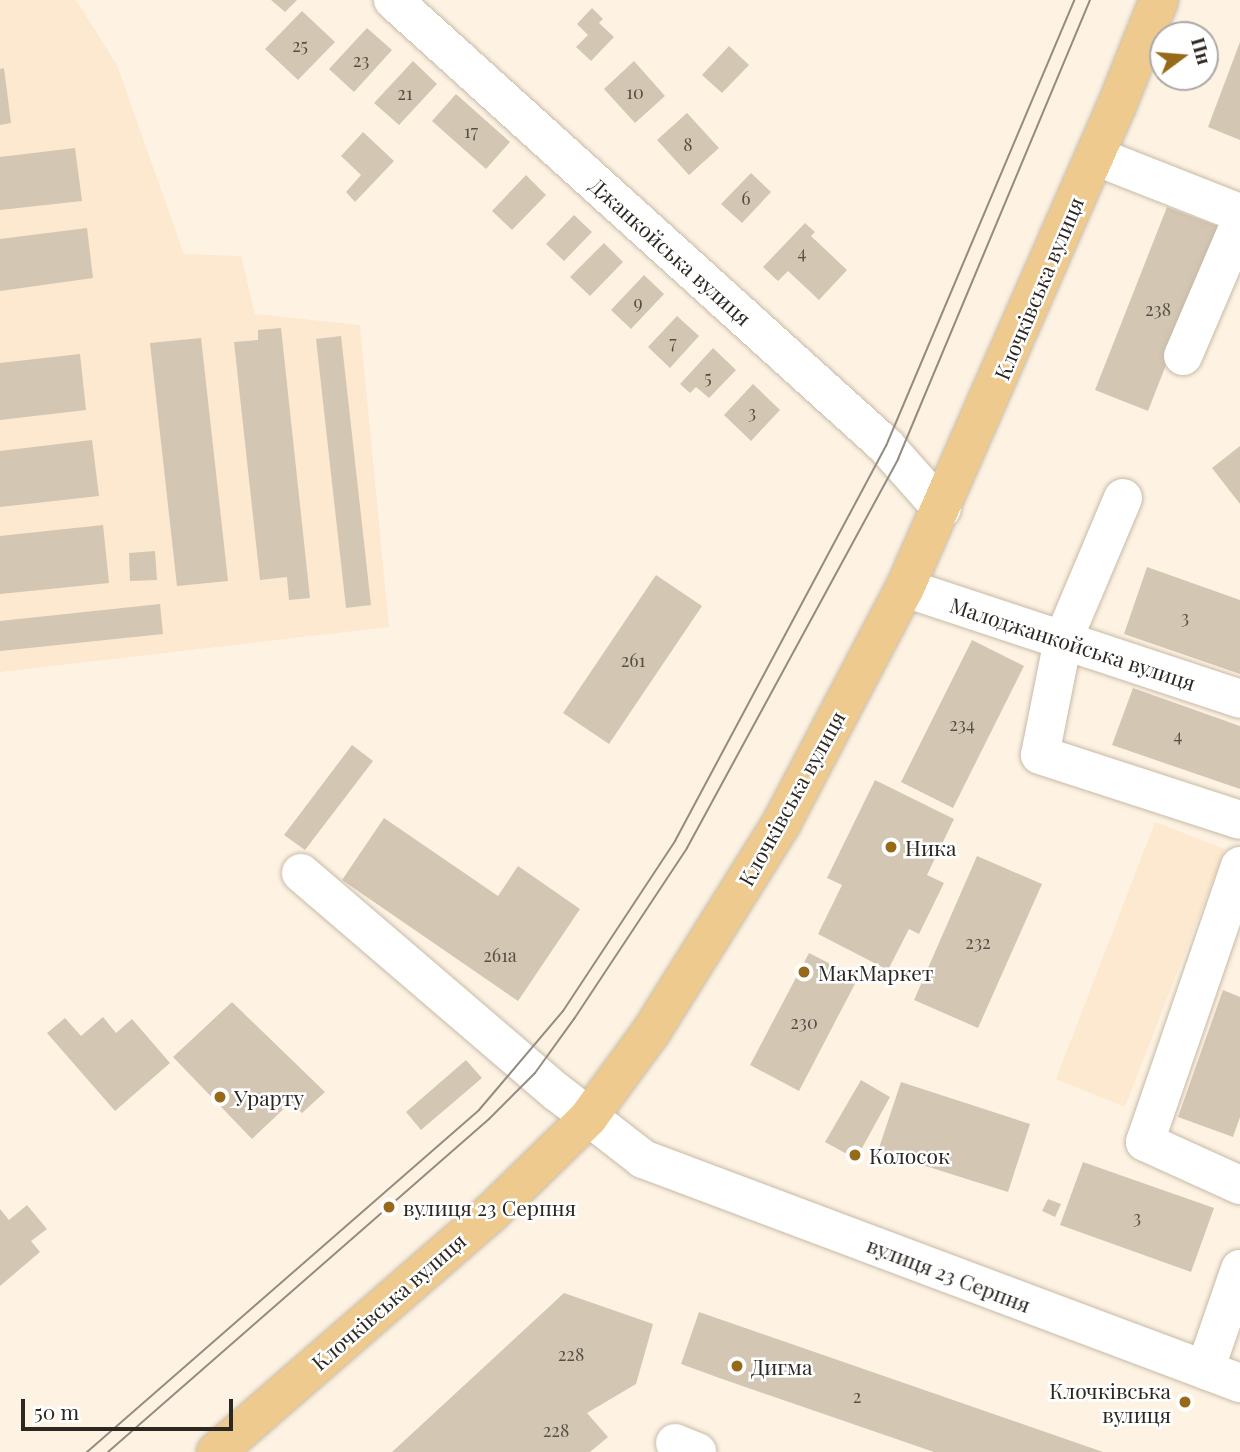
<!DOCTYPE html>
<html>
<head>
<meta charset="utf-8">
<style>
	body { margin:0 }
	#map { position:relative; width:1240px; height:1452px; overflow:hidden; background:#fef3e3; font-family:"Playfair Display",serif }
	div>[style] { position:absolute }
	[style*='--x'] { left:calc(var(--x)*1px); top:calc(var(--y)*1px); width:calc(var(--w)*1px); rotate:calc(var(--a)*1deg) }
	.built>* { inset:0; background:#fce9cf }
	.building>* { inset:0; background:#d3c6b3 }
	.roads { filter:drop-shadow(0 0 2px #c7baa7) drop-shadow(0 0 2px #c7baa7) }
	.minor>* { height:38px; margin:-19px; padding:0 19px; transform-origin:19px; border-radius:19px; background:#fff }
	.major>* { height:38px; margin:-19px; padding:0 19px; transform-origin:19px; border-radius:19px; background:#eeca8e }
	.tram>* { height:2px; margin:-1px; padding:0 1px; transform-origin:1px; border-radius:1px; background:#948c81 }
	.dots>* { width:19px; height:19px; translate:-50% -50%; box-sizing:border-box; border:4px solid #fff; border-radius:50% }
	span { translate:-50% -50%; white-space:nowrap; text-align:center; line-height:1.15; -webkit-text-stroke:5px #fff; paint-order:stroke }
	.number-label { font-size:18px; color:#564f45 }
	.number-label span { -webkit-text-stroke-width:0 }
	.street-label { font-size:21px; color:#2c2720 }
	.poi-label { font-size:21px; color:#2c2720 }
	.left { translate:0 -50%; text-align:left }
	.right { translate:-100% -50%; text-align:right }
	.north { position:absolute; left:1149px; top:21px; width:70px; height:70px; box-sizing:border-box; background:#fff; border:2px solid #aba9a6; border-radius:50%; rotate:74deg; font-size:19px; font-weight:700; line-height:28px; text-align:center; color:#2c2720 }
	.north::after { content:''; display:block; margin:auto; width:24px; height:32px; background:#976a19; clip-path:polygon(50% 0,100% 100%,50% 72%,0 100%) }
	.scale { position:absolute; left:21px; top:1399px; width:212px; height:32px; box-sizing:border-box; border:4px solid #2c2720; border-top:0; padding-left:9px; font-size:21px; line-height:24px; white-space:nowrap; color:#2c2720; -webkit-text-stroke:5px #fff; paint-order:stroke }
</style>
</head>
<body>
<div id="map">
	<div class="built">
		<div style="clip-path:polygon(0 0,76px 0,117px 65px,184px 254px,241px 256px,255px 314px,360px 325px,389px 627px,0 672px)"></div>
		<div style="clip-path:polygon(1155px 822px,1225px 849px,1125px 1107px,1056px 1079px)"></div>
	</div>
	<div class="building">
		<div style="clip-path:polygon(271px 0,297px 0,285px 12px)"></div>
		<div style="clip-path:polygon(592px 8px,603px 19px,599px 23px,614px 37px,591px 61px,576px 47px,588px 35px,577px 24px)"></div>
		<div style="clip-path:polygon(302px 11px,335px 42px,298px 80px,265px 49px)"></div>
		<div style="clip-path:polygon(367px 28px,392px 50px,354px 92px,329px 69px)"></div>
		<div style="clip-path:polygon(1240px 42px,1240px 140px,1208px 127px)"></div>
		<div style="clip-path:polygon(729px 46px,749px 65px,722px 93px,702px 75px)"></div>
		<div style="clip-path:polygon(413px 61px,437px 84px,399px 125px,374px 103px)"></div>
		<div style="clip-path:polygon(634px 61px,665px 96px,635px 123px,604px 89px)"></div>
		<div style="clip-path:polygon(4px 68px,11px 123px,0 125px,0 69px)"></div>
		<div style="clip-path:polygon(456px 94px,510px 142px,486px 169px,432px 121px)"></div>
		<div style="clip-path:polygon(687px 113px,719px 148px,689px 175px,657px 140px)"></div>
		<div style="clip-path:polygon(363px 132px,394px 161px,355px 202px,346px 192px,361px 175px,341px 156px)"></div>
		<div style="clip-path:polygon(75px 148px,82px 201px,0 210px,0 157px)"></div>
		<div style="clip-path:polygon(751px 173px,771px 192px,742px 223px,721px 204px)"></div>
		<div style="clip-path:polygon(526px 175px,546px 195px,512px 230px,492px 211px)"></div>
		<div style="clip-path:polygon(1167px 207px,1220px 227px,1148px 411px,1095px 390px)"></div>
		<div style="clip-path:polygon(574px 215px,592px 232px,564px 261px,546px 244px)"></div>
		<div style="clip-path:polygon(805px 223px,815px 232px,811px 236px,847px 270px,819px 300px,788px 271px,778px 281px,763px 267px)"></div>
		<div style="clip-path:polygon(87px 228px,93px 278px,0 291px,0 239px)"></div>
		<div style="clip-path:polygon(604px 243px,623px 262px,590px 296px,570px 277px)"></div>
		<div style="clip-path:polygon(644px 275px,664px 294px,631px 329px,611px 310px)"></div>
		<div style="clip-path:polygon(677px 316px,699px 336px,670px 368px,648px 347px)"></div>
		<div style="clip-path:polygon(281px 328px,310px 598px,289px 600px,287px 577px,260px 580px,234px 342px,258px 340px,258px 330px)"></div>
		<div style="clip-path:polygon(341px 336px,371px 605px,346px 608px,316px 339px)"></div>
		<div style="clip-path:polygon(201px 338px,228px 581px,177px 586px,150px 343px)"></div>
		<div style="clip-path:polygon(713px 348px,736px 370px,709px 398px,696px 387px,690px 393px,680px 384px)"></div>
		<div style="clip-path:polygon(80px 354px,86px 410px,0 420px,0 363px)"></div>
		<div style="clip-path:polygon(753px 384px,780px 410px,751px 441px,724px 415px)"></div>
		<div style="clip-path:polygon(92px 440px,99px 496px,0 507px,0 451px)"></div>
		<div style="clip-path:polygon(1240px 446px,1240px 504px,1212px 468px)"></div>
		<div style="clip-path:polygon(103px 525px,109px 583px,0 594px,0 536px)"></div>
		<div style="clip-path:polygon(155px 551px,157px 580px,130px 581px,129px 553px)"></div>
		<div style="clip-path:polygon(1147px 567px,1240px 600px,1240px 674px,1124px 634px)"></div>
		<div style="clip-path:polygon(656px 575px,702px 606px,609px 744px,563px 713px)"></div>
		<div style="clip-path:polygon(160px 604px,163px 634px,0 651px,0 621px)"></div>
		<div style="clip-path:polygon(972px 640px,1024px 666px,953px 808px,901px 782px)"></div>
		<div style="clip-path:polygon(1133px 688px,1240px 726px,1240px 789px,1112px 745px)"></div>
		<div style="clip-path:polygon(352px 745px,373px 761px,305px 850px,284px 835px)"></div>
		<div style="clip-path:polygon(875px 780px,954px 819px,927px 875px,944px 883px,919px 934px,909px 929px,888px 970px,818px 934px,842px 885px,827px 878px)"></div>
		<div style="clip-path:polygon(384px 818px,498px 896px,518px 866px,580px 909px,518px 1001px,342px 880px)"></div>
		<div style="clip-path:polygon(977px 856px,1042px 884px,978px 1028px,914px 1000px)"></div>
		<div style="clip-path:polygon(809px 953px,858px 978px,799px 1091px,750px 1065px)"></div>
		<div style="clip-path:polygon(1223px 990px,1240px 997px,1240px 1117px,1233px 1137px,1178px 1117px)"></div>
		<div style="clip-path:polygon(232px 1002px,325px 1092px,302px 1113px,291px 1102px,252px 1139px,173px 1057px)"></div>
		<div style="clip-path:polygon(103px 1017px,116px 1033px,132px 1019px,170px 1063px,115px 1111px,47px 1033px,65px 1018px,81px 1036px)"></div>
		<div style="clip-path:polygon(466px 1060px,482px 1078px,421px 1130px,406px 1112px)"></div>
		<div style="clip-path:polygon(861px 1080px,890px 1097px,856px 1159px,825px 1142px)"></div>
		<div style="clip-path:polygon(901px 1082px,1030px 1124px,1008px 1192px,878px 1151px)"></div>
		<div style="clip-path:polygon(1083px 1162px,1214px 1208px,1191px 1272px,1060px 1225px)"></div>
		<div style="clip-path:polygon(1048px 1199px,1061px 1204px,1055px 1217px,1042px 1211px)"></div>
		<div style="clip-path:polygon(27px 1205px,47px 1229px,31px 1241px,40px 1252px,0 1286px,0 1209px,9px 1220px)"></div>
		<div style="clip-path:polygon(564px 1293px,653px 1324px,636px 1384px,587px 1413px,608px 1437px,590px 1452px,392px 1452px)"></div>
		<div style="clip-path:polygon(699px 1312px,1103px 1452px,934px 1452px,725px 1380px,681px 1364px)"></div>
	</div>
	<div class="roads">
		<div class="minor">
			<div style="--x:393;--y:0;--w:665;--a:42.13"></div>
			<div style="--x:886;--y:446;--w:84;--a:48.4"></div>
			<div style="--x:1095;--y:156;--w:156;--a:21.5"></div>
			<div style="--x:1183;--y:356;--w:145;--a:-66.8"></div>
			<div style="--x:1123;--y:498;--w:154;--a:112.9"></div>
			<div style="--x:1063;--y:640;--w:117;--a:101.3"></div>
			<div style="--x:1040;--y:755;--w:210;--a:18"></div>
			<div style="--x:905;--y:588;--w:353;--a:18.3"></div>
			<div style="--x:1240;--y:866;--w:292;--a:109"></div>
			<div style="--x:1145;--y:1142;--w:104;--a:24.4"></div>
			<div style="--x:301;--y:873;--w:338;--a:40.6"></div>
			<div style="--x:558;--y:1093;--w:108;--a:37.8"></div>
			<div style="--x:643;--y:1159;--w:638;--a:20.57"></div>
			<div style="--x:1205;--y:1370;--w:107;--a:-70.9"></div>
			<div style="--x:675;--y:1443;--w:24;--a:22"></div>
		</div>
		<div class="major">
			<div style="--x:216;--y:1452;--w:362;--a:-41"></div>
			<div style="--x:489;--y:1215;--w:139;--a:-44.4"></div>
			<div style="--x:588;--y:1118;--w:107;--a:-53.8"></div>
			<div style="--x:651;--y:1032;--w:248;--a:-58"></div>
			<div style="--x:782;--y:822;--w:264;--a:-62.3"></div>
			<div style="--x:905;--y:588;--w:527;--a:-66.3"></div>
			<div style="--x:1117;--y:105;--w:113;--a:-68.2"></div>
		</div>
	</div>
	<div class="tram">
		<div style="--x:87;--y:1452;--w:520;--a:-41.1"></div>
		<div style="--x:479;--y:1110;--w:130;--a:-49.7"></div>
		<div style="--x:563;--y:1011;--w:204;--a:-56.6"></div>
		<div style="--x:675;--y:841;--w:448;--a:-61.9"></div>
		<div style="--x:886;--y:446;--w:484;--a:-67.1"></div>
		<div style="--x:108;--y:1452;--w:506;--a:-41.15"></div>
		<div style="--x:489;--y:1119;--w:65;--a:-45"></div>
		<div style="--x:535;--y:1073;--w:67;--a:-54.2"></div>
		<div style="--x:574;--y:1019;--w:205;--a:-56.5"></div>
		<div style="--x:687;--y:848;--w:443;--a:-61.5"></div>
		<div style="--x:898;--y:459;--w:498;--a:-67.3"></div>
	</div>
	<div class="dots">
		<div style="left:891px;top:847px;background:#976a19"></div>
		<div style="left:804px;top:972px;background:#976a19"></div>
		<div style="left:220px;top:1097px;background:#976a19"></div>
		<div style="left:855px;top:1155px;background:#976a19"></div>
		<div style="left:389px;top:1207px;background:#976a19"></div>
		<div style="left:737px;top:1366px;background:#976a19"></div>
		<div style="left:1185px;top:1402px;background:#976a19"></div>
	</div>
	<div class="number-label">
		<span style="left:300px;top:45px">25</span>
		<span style="left:361px;top:60px">23</span>
		<span style="left:635px;top:92px">10</span>
		<span style="left:405px;top:93px">21</span>
		<span style="left:471px;top:131px">17</span>
		<span style="left:688px;top:144px">8</span>
		<span style="left:746px;top:198px">6</span>
		<span style="left:802px;top:252px">4</span>
		<span style="left:638px;top:302px">9</span>
		<span style="left:1158px;top:309px">238</span>
		<span style="left:673px;top:342px">7</span>
		<span style="left:708px;top:377px">5</span>
		<span style="left:752px;top:412px">3</span>
		<span style="left:1185px;top:617px">3</span>
		<span style="left:633px;top:660px">261</span>
		<span style="left:962px;top:724px">234</span>
		<span style="left:1178px;top:735px">4</span>
		<span style="left:978px;top:942px">232</span>
		<span style="left:500px;top:955px">261а</span>
		<span style="left:804px;top:1022px">230</span>
		<span style="left:1137px;top:1217px">3</span>
		<span style="left:571px;top:1354px">228</span>
		<span style="left:857px;top:1396px">2</span>
		<span style="left:556px;top:1430px">228</span>
	</div>
	<div class="street-label">
		<span style="left:671px;top:251px;rotate:42deg">Джанкойська вулиця</span>
		<span style="left:1038px;top:288px;rotate:-67deg">Клочківська вулиця</span>
		<span style="left:1073px;top:643px;rotate:18deg">Малоджанкойська вулиця</span>
		<span style="left:791px;top:798px;rotate:-61deg">Клочківська вулиця</span>
		<span style="left:949px;top:1274px;rotate:21deg">вулиця 23 Серпня</span>
		<span style="left:388px;top:1301px;rotate:-41deg">Клочківська вулиця</span>
	</div>
	<div class="poi-label">
		<span class="left" style="left:905px;top:847px">Ника</span>
		<span class="left" style="left:818px;top:972px">МакМаркет</span>
		<span class="left" style="left:234px;top:1097px">Урарту</span>
		<span class="left" style="left:869px;top:1155px">Колосок</span>
		<span class="left" style="left:403px;top:1207px">вулиця 23 Серпня</span>
		<span class="left" style="left:751px;top:1366px">Дигма</span>
		<span class="right" style="left:1171px;top:1402px">Клочківська<br>вулиця</span>
	</div>
	<div class="north">Пн</div>
	<div class="scale">50 m</div>
</div>
</body>
</html>
